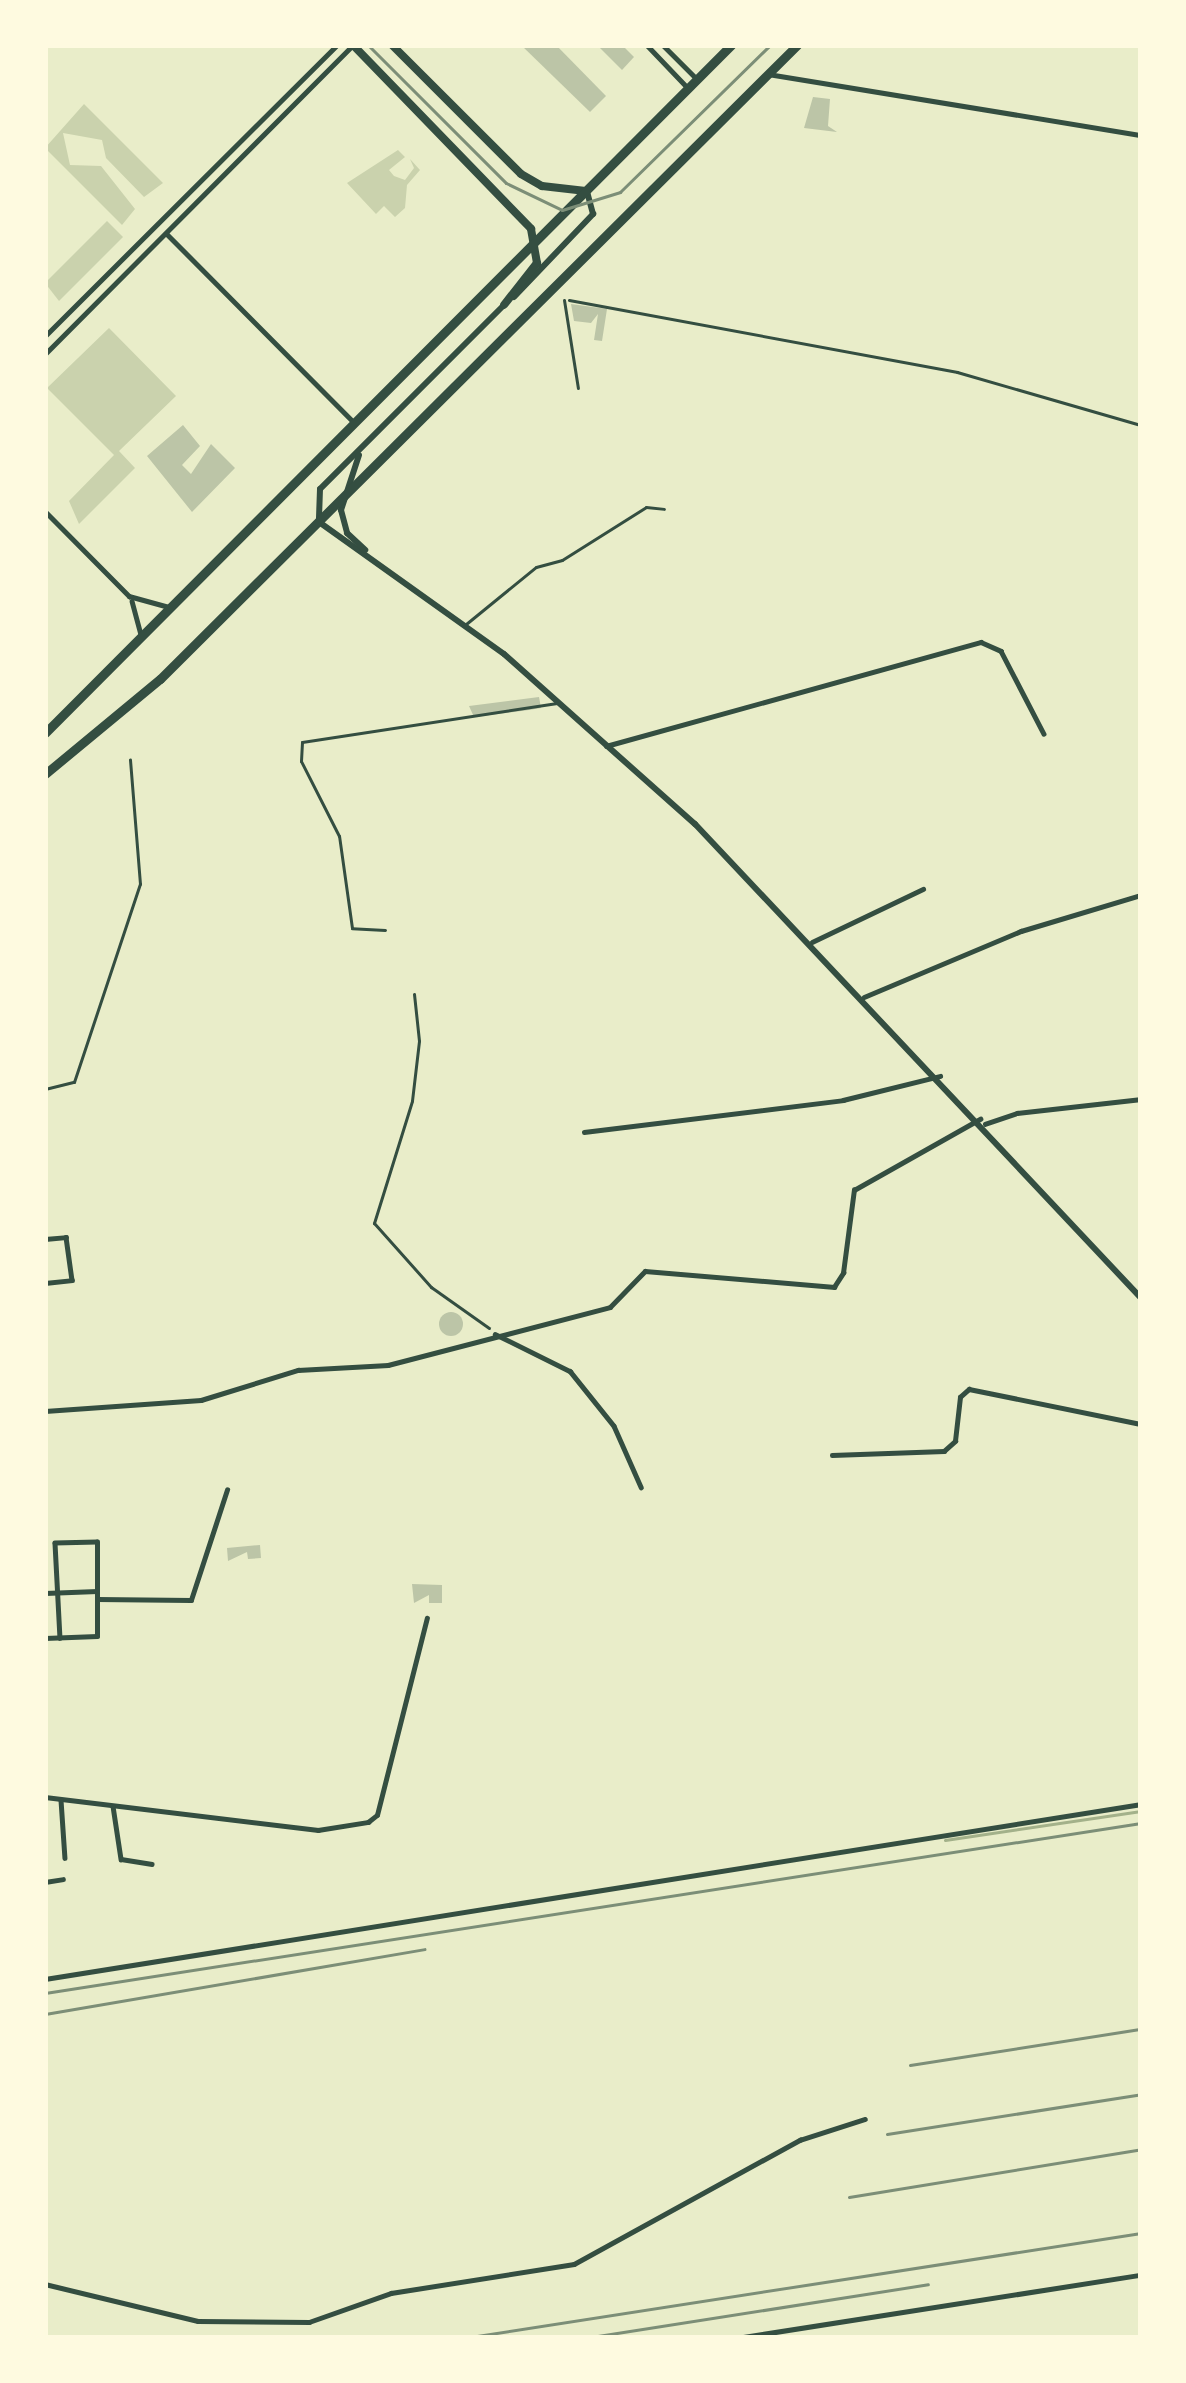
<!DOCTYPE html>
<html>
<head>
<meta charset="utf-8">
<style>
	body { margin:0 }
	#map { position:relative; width:1186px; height:2383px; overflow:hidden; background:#e9edc9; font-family:Ubuntu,sans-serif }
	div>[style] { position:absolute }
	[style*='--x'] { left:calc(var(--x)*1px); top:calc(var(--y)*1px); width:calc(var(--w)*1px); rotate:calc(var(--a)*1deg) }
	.green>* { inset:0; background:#cad2ad }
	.stream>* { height:3px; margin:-1.5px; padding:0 1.5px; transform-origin:1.5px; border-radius:1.5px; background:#a3b18a }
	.building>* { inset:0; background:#bcc5a7 }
	.round { border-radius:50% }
	.path>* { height:3px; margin:-1.5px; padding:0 1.5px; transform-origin:1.5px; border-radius:1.5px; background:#344e41 }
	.service>* { height:3px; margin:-1.5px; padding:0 1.5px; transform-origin:1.5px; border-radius:1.5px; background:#344e41 }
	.pedestrian>* { height:4.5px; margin:-2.25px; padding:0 2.25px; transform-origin:2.25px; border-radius:2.25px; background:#344e41 }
	.minor>* { height:4.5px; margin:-2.25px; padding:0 2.25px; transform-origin:2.25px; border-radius:2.25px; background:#344e41 }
	.tertiary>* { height:6px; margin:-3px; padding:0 3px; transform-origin:3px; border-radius:3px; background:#344e41 }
	.secondary>* { height:8px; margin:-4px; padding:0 4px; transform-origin:4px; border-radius:4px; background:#344e41 }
	.primary>* { height:9px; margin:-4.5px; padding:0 4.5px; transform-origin:4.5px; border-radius:4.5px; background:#344e41 }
	.tram>* { height:3px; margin:-1.5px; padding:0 1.5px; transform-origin:1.5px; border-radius:1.5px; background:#7c8e77 }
	.rail>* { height:3px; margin:-1.5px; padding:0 1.5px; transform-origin:1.5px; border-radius:1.5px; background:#7c8e77 }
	span { translate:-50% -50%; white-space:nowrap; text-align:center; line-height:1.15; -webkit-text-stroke:10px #fefae0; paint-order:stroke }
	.frame { position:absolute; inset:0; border:48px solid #fefae0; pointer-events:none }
</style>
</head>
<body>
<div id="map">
	<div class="green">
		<div style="clip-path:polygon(84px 104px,163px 183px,144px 197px,106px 158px,102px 140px,63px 133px,70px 165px,101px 166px,135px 209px,122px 225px,45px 148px)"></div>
		<div style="clip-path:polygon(398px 150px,405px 157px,389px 170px,394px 176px,405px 180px,414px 168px,410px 159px,420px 170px,407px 185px,405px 208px,395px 217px,384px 206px,376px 214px,347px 183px)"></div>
		<div style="clip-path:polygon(107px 221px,123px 237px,59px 301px,45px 283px)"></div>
		<div style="clip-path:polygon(109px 328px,176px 396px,119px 451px,135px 468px,79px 524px,69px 501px,114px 455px,47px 388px)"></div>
	</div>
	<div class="stream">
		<div style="--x:945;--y:1840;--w:198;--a:-8.4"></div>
	</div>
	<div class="building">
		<div style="clip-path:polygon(521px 45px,556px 45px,606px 96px,590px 112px)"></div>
		<div style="clip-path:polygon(597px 45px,622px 45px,634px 57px,622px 70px)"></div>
		<div style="clip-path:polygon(813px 97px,830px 99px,828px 126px,837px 132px,804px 128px)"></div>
		<div style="clip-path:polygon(571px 304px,607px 309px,602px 341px,594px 340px,598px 314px,591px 323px,574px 321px)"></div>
		<div style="clip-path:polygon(183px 425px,200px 446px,182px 465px,191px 474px,211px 444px,235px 468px,192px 512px,147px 456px)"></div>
		<div style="clip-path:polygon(539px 697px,541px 708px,529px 710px,474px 717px,469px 706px)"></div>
		<div class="round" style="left:439px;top:1312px;width:24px;height:24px"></div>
		<div style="clip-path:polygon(260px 1545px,261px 1558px,248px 1559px,247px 1552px,228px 1561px,227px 1548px)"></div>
		<div style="clip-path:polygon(412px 1584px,442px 1585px,442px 1603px,429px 1603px,429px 1595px,414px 1603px)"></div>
	</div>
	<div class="path">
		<div style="--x:569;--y:300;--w:395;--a:10.5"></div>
		<div style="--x:957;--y:372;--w:191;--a:16.1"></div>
		<div style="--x:414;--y:994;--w:47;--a:83.9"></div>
		<div style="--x:419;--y:1041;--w:60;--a:96.7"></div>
		<div style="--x:412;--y:1101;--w:128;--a:107.3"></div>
		<div style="--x:374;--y:1223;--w:86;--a:48.3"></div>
		<div style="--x:431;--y:1287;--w:71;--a:35.3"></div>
		<div style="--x:45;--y:1089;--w:30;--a:-14"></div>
		<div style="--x:74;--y:1082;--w:209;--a:-71.6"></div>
		<div style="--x:140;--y:884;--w:125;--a:-94.6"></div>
	</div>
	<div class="service">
		<div style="--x:564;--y:300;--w:89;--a:81"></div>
		<div style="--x:466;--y:624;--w:90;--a:-39.2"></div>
		<div style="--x:536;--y:567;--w:27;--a:-15"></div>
		<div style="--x:562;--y:560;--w:99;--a:-32.2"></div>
		<div style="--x:646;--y:507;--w:18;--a:6"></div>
		<div style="--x:385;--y:930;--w:33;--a:-177"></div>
		<div style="--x:352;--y:928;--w:93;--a:-98"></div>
		<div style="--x:339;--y:836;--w:84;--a:-116.9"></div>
		<div style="--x:301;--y:761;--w:19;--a:-87"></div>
		<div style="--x:302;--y:742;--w:258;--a:-8.7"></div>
	</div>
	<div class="pedestrian">
		<div style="--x:45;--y:1283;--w:27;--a:-6"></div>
	</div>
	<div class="minor">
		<div style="--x:647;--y:45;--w:59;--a:46.4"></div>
		<div style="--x:663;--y:45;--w:48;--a:45"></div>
		<div style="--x:768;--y:74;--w:378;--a:9.3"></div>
		<div style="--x:167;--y:234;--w:262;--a:45.2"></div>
		<div style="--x:45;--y:336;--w:412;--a:-44.9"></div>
		<div style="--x:45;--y:354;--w:436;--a:-45.1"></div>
		<div style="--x:45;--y:511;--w:120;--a:45.3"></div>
		<div style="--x:129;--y:596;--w:41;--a:15.4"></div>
		<div style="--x:132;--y:601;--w:35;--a:75"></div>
		<div style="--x:606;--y:746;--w:389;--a:-15.5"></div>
		<div style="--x:981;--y:642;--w:22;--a:24"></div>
		<div style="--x:1001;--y:651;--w:93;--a:62.6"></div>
		<div style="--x:812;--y:942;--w:123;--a:-25.5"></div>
		<div style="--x:864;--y:997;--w:170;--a:-22.8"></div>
		<div style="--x:1021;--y:931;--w:125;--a:-16.7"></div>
		<div style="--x:985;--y:1124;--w:34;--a:-19"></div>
		<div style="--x:1017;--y:1113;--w:125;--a:-6.4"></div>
		<div style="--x:584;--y:1132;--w:261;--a:-7"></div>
		<div style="--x:843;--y:1100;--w:100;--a:-13.9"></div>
		<div style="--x:45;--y:1239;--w:21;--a:-5"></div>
		<div style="--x:66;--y:1237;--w:43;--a:82.1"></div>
		<div style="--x:495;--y:1334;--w:84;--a:26.3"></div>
		<div style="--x:570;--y:1371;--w:70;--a:51.3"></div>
		<div style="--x:614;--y:1426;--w:67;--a:66.1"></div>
		<div style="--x:45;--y:1411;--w:156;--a:-4"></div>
		<div style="--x:201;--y:1400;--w:102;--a:-17.2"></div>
		<div style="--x:298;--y:1370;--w:90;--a:-3.2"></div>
		<div style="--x:388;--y:1365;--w:229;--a:-14.6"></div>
		<div style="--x:610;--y:1307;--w:50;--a:-45.8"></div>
		<div style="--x:645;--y:1271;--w:190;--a:4.8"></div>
		<div style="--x:834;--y:1287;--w:17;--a:-57"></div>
		<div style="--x:843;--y:1273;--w:84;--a:-82.5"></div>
		<div style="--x:854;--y:1190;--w:145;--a:-29.4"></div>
		<div style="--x:832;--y:1455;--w:112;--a:-2"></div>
		<div style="--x:944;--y:1451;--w:15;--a:-42"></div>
		<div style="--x:955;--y:1441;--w:44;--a:-83.5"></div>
		<div style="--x:960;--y:1397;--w:12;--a:-42"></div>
		<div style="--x:969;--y:1389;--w:176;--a:11.5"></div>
		<div style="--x:45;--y:1593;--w:52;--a:-2.2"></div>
		<div style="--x:97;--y:1599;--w:94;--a:0.6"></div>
		<div style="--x:191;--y:1600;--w:116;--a:-71.9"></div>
		<div style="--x:45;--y:1638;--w:52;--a:-2.2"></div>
		<div style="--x:97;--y:1636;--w:94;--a:-90"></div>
		<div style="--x:97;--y:1542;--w:42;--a:178.6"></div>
		<div style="--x:55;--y:1543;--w:95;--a:87"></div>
		<div style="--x:45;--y:1797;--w:275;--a:6.9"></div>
		<div style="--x:318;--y:1830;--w:51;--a:-9.1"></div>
		<div style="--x:368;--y:1822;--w:11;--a:-38"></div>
		<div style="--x:377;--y:1815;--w:203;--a:-75.8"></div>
		<div style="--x:61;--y:1800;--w:58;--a:86.1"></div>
		<div style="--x:113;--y:1806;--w:54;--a:81.4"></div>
		<div style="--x:121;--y:1859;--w:31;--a:9"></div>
		<div style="--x:45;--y:1882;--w:18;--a:-9"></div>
		<div style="--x:45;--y:1979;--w:1110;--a:-9.07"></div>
		<div style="--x:45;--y:2284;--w:157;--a:13.6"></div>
		<div style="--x:198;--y:2321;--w:111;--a:0.5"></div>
		<div style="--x:309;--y:2322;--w:87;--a:-19.5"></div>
		<div style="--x:391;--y:2293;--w:185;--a:-9"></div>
		<div style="--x:574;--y:2264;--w:258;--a:-28.8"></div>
		<div style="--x:800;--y:2140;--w:68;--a:-17.9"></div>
		<div style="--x:737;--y:2338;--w:409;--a:-8.9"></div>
	</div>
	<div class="tertiary">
		<div style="--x:514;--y:297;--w:115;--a:-46.4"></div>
		<div style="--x:593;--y:214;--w:24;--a:-105"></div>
		<div style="--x:504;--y:305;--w:260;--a:135"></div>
		<div style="--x:320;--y:489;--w:33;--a:92"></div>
		<div style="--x:319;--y:522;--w:227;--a:35.5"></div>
		<div style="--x:504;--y:654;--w:256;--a:41.7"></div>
		<div style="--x:695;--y:824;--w:651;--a:46.74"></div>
		<div style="--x:359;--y:455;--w:58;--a:108.1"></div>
		<div style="--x:341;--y:510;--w:24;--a:75"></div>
		<div style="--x:347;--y:533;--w:25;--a:43"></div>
	</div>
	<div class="secondary">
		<div style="--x:353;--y:45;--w:256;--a:45.9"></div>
		<div style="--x:531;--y:229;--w:35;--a:80"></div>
		<div style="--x:537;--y:263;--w:53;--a:128.2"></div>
		<div style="--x:392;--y:45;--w:182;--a:45"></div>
		<div style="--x:521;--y:174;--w:24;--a:30"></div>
		<div style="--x:542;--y:186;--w:44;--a:6.5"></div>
	</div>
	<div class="primary">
		<div style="--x:45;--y:733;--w:972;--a:-45.08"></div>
		<div style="--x:45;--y:774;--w:149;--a:-39.6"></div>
		<div style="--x:160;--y:679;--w:899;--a:-44.86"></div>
	</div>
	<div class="tram">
		<div style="--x:368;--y:45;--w:195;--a:45"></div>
		<div style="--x:506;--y:183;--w:62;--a:25.7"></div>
		<div style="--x:562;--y:210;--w:61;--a:-17.2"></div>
		<div style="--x:620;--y:192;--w:210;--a:-44.4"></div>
	</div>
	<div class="rail">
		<div style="--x:45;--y:1993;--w:1109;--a:-8.82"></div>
		<div style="--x:45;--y:2014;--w:385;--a:-9.7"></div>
		<div style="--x:910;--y:2065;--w:234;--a:-8.9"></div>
		<div style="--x:887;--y:2134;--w:257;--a:-8.9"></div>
		<div style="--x:849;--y:2197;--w:296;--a:-9.3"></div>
		<div style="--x:464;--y:2338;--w:685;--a:-8.82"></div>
		<div style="--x:585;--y:2338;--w:347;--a:-8.9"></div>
	</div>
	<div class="frame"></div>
</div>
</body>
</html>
